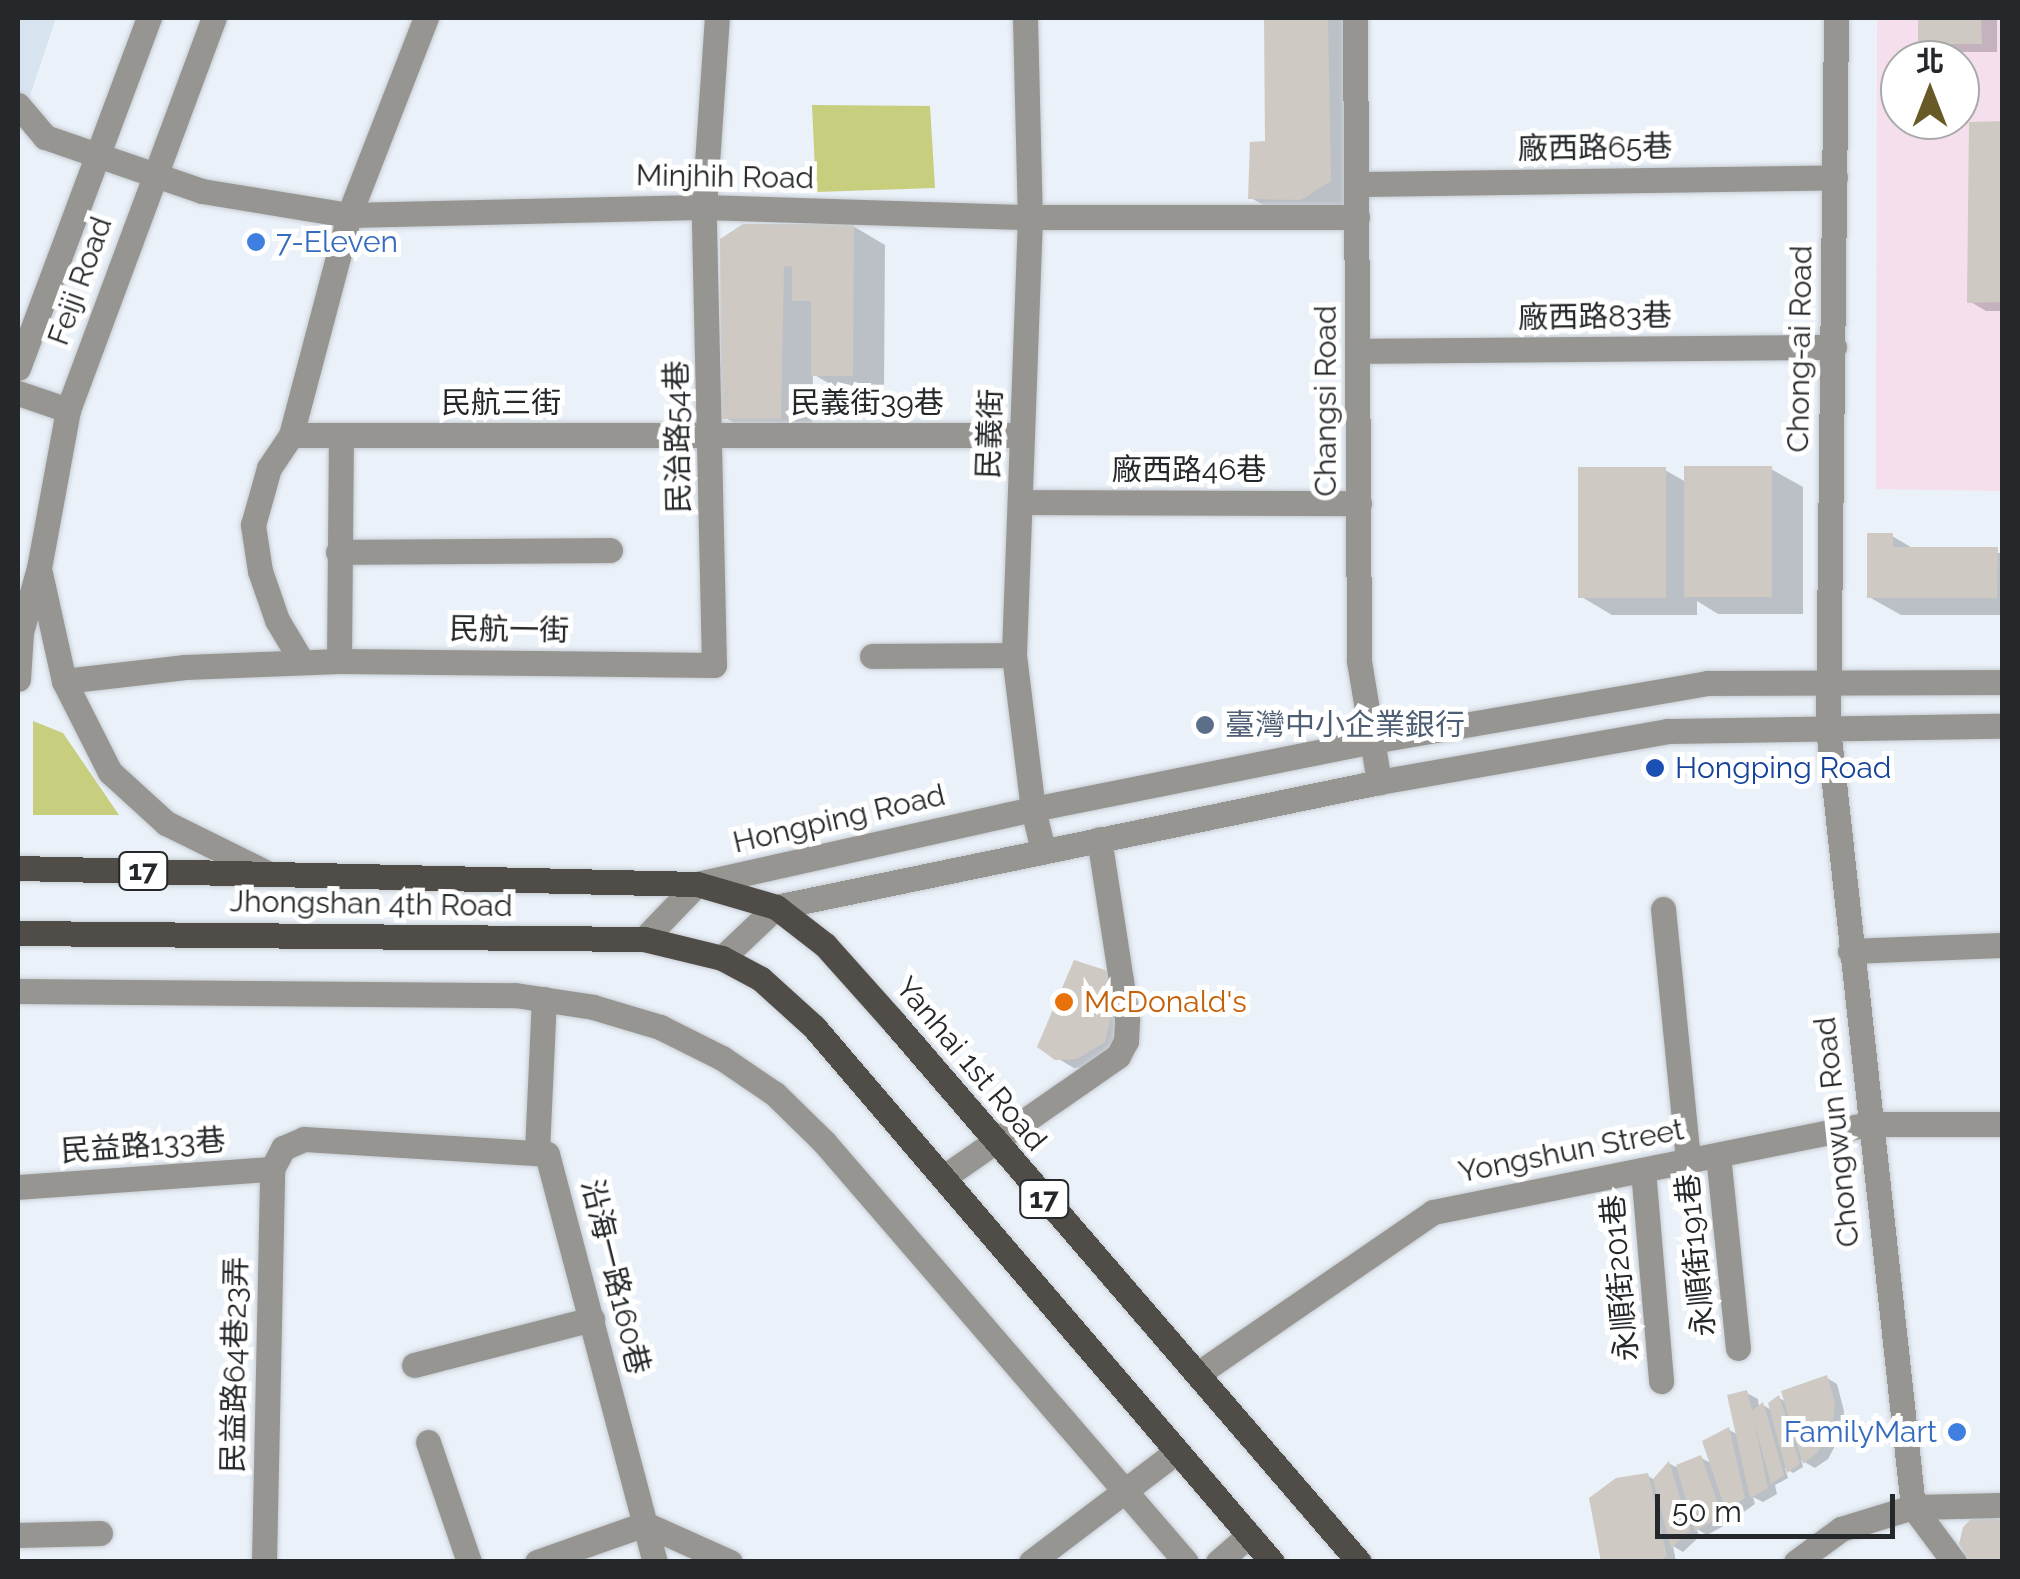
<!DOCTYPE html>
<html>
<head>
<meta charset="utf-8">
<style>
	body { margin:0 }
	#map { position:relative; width:2020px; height:1579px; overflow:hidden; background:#eaf1f8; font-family:Raleway,"Noto Sans TC",sans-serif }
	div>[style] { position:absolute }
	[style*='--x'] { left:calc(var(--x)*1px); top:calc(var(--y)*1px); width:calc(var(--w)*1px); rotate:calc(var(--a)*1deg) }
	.built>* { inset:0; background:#d8e3f0 }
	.industrial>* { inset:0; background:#f5dfec }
	.green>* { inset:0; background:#c7ce7e }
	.shadow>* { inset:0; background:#0003 }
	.building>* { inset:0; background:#cec9c2 }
	.roads { filter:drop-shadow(0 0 2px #c7cdd3) drop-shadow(0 0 2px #c7cdd3) }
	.minor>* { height:25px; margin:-12.5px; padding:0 12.5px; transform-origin:12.5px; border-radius:12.5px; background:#979592 }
	.major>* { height:25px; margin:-12.5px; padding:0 12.5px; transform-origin:12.5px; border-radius:12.5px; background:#504c47 }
	.dots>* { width:28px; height:28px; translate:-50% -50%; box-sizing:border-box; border:5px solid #fff; border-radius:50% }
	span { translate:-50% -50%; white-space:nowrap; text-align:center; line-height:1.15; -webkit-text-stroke:10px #fff; paint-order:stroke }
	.shield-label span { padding:2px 8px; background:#fff; border:2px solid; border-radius:8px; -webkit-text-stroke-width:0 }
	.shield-label { font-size:28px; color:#25282a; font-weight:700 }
	.street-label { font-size:30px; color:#25282a }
	.shop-label { font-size:30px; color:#366cbe }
	.left { translate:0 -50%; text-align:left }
	.right { translate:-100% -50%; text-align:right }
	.service-label { font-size:30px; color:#4e5e75 }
	.transit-label { font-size:30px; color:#164399 }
	.food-label { font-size:30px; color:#c56008 }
	.frame { position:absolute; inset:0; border:20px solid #25282a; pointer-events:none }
	.north { position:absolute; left:1880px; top:40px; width:100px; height:100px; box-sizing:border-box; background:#fff; border:2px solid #a8a9aa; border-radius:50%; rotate:0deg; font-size:28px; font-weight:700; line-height:40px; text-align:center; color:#25282a }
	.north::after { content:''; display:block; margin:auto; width:35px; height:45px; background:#685a27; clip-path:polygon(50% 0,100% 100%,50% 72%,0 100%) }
	.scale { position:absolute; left:1655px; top:1494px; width:240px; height:45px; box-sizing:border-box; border:5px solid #25282a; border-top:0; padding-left:12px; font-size:30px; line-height:35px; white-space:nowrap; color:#25282a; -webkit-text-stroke:8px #fff; paint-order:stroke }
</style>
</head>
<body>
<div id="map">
	<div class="built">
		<div style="clip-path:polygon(18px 18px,56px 18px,18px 131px)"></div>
	</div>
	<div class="industrial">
		<div style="clip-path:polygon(evenodd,1877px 18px,2002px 18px,2002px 491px,1876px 489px,1877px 18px,1900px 60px,1960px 60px,1960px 120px,1900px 120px,1900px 60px)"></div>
	</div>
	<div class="green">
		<div style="clip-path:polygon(812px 105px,930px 106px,935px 188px,816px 192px)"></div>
		<div style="clip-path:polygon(33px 721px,63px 733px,119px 815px,33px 815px)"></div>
	</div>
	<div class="shadow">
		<div style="clip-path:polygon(1266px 18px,1359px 18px,1362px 199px,1334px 217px,1283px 216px,1251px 198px,1267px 143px)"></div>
		<div style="clip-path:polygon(1920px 18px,1997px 18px,1997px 52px,1937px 52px,1921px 42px)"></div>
		<div style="clip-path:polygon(2002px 124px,2002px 311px,1986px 311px,1969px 301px,1972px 125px)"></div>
		<div style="clip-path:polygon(853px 226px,885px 245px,884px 393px,845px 393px,813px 374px,812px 436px,756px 436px,724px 417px,723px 240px)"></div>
		<div style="clip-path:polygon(1771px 469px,1803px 487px,1803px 614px,1718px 614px,1697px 601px,1697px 615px,1612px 615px,1580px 596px,1665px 470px,1686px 482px)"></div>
		<div style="clip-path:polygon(1892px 536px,1916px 550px,2002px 553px,2002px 615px,1901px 615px,1869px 597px)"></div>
		<div style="clip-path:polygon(1107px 974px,1121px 1051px,1095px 1067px,1074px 1068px,1057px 1058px)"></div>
		<div style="clip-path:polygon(1827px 1378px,1837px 1384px,1844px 1411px,1842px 1433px,1828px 1459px,1815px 1468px,1801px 1460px,1803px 1467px,1793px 1473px,1785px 1468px,1788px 1478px,1775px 1485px,1777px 1494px,1763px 1502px,1753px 1497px,1755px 1504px,1738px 1516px,1727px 1509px,1731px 1522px,1707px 1535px,1697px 1529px,1699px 1537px,1683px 1552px,1673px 1546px,1676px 1562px,1603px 1562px,1648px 1476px,1656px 1481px,1670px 1464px,1676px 1467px,1701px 1458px,1713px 1464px,1729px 1430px,1739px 1435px,1747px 1393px,1758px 1399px,1759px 1408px,1763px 1405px,1773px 1411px,1779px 1398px,1788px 1403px)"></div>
	</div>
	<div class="building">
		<div style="clip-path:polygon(1264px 18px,1328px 18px,1331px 181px,1301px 200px,1248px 199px,1250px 142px,1265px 141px)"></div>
		<div style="clip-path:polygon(1918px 18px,1981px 18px,1982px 44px,1918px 44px)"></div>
		<div style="clip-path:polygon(2002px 121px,2002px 302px,1967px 303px,1969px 122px)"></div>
		<div style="clip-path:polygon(743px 224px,854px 224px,853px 376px,811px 376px,811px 301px,792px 301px,792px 266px,784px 266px,781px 419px,721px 419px,720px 239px)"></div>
		<div style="clip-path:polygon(1684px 466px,1772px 466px,1772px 597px,1684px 597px)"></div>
		<div style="clip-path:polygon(1578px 467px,1666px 467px,1666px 598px,1578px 598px)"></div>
		<div style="clip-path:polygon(1867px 533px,1893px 533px,1893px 547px,1998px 547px,1997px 598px,1867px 598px)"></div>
		<div style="clip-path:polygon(1074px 960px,1108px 971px,1110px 1021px,1105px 1042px,1077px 1059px,1055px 1060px,1037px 1047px)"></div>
		<div style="clip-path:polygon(1827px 1375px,1835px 1403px,1832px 1427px,1817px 1453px,1803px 1464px,1781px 1391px)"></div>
		<div style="clip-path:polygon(1747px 1390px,1752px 1411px,1763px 1402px,1784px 1475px,1771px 1484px,1754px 1421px,1768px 1488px,1750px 1498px,1727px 1395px)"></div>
		<div style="clip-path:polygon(1779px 1395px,1800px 1464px,1787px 1473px,1768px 1403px)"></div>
		<div style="clip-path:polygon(1729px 1427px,1745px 1498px,1726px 1511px,1702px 1441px)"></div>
		<div style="clip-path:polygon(1701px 1455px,1722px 1516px,1695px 1531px,1676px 1465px)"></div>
		<div style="clip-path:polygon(1669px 1461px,1690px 1531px,1671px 1548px,1653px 1479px)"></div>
		<div style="clip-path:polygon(1648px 1473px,1667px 1556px,1659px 1562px,1601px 1562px,1589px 1498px,1616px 1478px)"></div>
		<div style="clip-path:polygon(1971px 1519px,2002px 1519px,2002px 1562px,1970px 1562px,1966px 1557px,1959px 1544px,1963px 1527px)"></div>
	</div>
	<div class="roads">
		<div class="minor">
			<div style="--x:1025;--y:18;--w:199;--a:88.6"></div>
			<div style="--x:1030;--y:217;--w:438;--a:92.1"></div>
			<div style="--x:1014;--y:655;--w:155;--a:83"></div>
			<div style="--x:1033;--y:809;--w:42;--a:76.3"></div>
			<div style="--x:1355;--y:18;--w:643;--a:89.64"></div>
			<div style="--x:1359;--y:661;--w:123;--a:80.6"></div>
			<div style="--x:1836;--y:18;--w:710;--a:90.65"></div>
			<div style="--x:1828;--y:728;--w:784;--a:83.77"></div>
			<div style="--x:1913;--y:1507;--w:69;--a:53.3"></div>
			<div style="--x:18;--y:105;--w:42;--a:49.8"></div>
			<div style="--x:45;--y:137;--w:166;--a:19"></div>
			<div style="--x:202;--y:191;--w:149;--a:9.3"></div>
			<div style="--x:349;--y:215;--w:355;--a:-1.3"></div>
			<div style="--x:704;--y:207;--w:326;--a:1.8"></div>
			<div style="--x:1030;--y:217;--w:327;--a:0"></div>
			<div style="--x:1357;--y:184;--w:478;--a:-0.8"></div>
			<div style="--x:1358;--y:351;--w:476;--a:-0.5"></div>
			<div style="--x:18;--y:368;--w:374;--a:-69.5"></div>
			<div style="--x:18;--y:393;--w:53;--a:18.8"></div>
			<div style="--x:291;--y:435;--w:731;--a:0"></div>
			<div style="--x:1020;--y:502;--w:339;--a:0.2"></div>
			<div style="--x:338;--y:552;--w:272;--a:-0.4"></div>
			<div style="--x:40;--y:573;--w:111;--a:77.5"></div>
			<div style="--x:64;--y:681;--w:102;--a:63.2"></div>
			<div style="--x:110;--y:772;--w:76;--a:42.3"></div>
			<div style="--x:166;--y:823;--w:115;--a:26.3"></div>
			<div style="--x:872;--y:656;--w:142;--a:-0.4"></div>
			<div style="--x:339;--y:661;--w:226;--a:-89.5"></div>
			<div style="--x:302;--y:662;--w:49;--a:-120.8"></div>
			<div style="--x:277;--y:620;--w:52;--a:-109.1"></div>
			<div style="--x:260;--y:571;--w:47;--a:-98.7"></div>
			<div style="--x:253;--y:525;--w:59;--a:-74.3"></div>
			<div style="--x:269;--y:468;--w:40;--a:-56"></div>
			<div style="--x:291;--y:435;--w:228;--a:-75.2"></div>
			<div style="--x:349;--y:215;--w:212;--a:-68.7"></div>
			<div style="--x:18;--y:679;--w:47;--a:-86.3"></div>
			<div style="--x:21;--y:632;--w:66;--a:-74.3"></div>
			<div style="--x:39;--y:568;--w:161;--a:-79.6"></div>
			<div style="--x:68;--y:410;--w:418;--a:-69.6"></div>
			<div style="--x:64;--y:681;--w:122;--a:-6.6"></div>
			<div style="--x:185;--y:667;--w:154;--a:-2.2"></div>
			<div style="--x:339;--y:661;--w:375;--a:0.6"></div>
			<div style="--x:714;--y:665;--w:458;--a:-91.3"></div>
			<div style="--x:704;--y:207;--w:189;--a:-86.1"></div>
			<div style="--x:1663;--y:909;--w:253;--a:84.3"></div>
			<div style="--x:644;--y:939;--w:76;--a:-46.1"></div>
			<div style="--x:697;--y:884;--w:344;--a:-12.6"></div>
			<div style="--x:1033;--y:809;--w:346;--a:-11.3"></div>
			<div style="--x:1372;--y:741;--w:340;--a:-9.8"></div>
			<div style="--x:1707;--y:683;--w:295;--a:-0.2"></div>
			<div style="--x:1850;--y:951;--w:152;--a:-2.3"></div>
			<div style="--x:722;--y:958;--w:74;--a:-43.4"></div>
			<div style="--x:776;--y:907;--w:616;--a:-11.71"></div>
			<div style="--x:1379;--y:782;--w:292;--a:-10"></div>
			<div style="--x:1667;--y:731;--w:335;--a:-0.9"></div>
			<div style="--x:18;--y:991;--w:497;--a:0.5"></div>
			<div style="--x:515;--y:995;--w:79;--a:8.7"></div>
			<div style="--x:593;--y:1007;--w:70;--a:16.6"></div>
			<div style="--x:660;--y:1027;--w:69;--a:26.6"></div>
			<div style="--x:722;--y:1058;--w:64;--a:34.2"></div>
			<div style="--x:775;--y:1094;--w:69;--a:44.4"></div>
			<div style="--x:824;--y:1142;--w:554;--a:49.24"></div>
			<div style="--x:537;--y:1151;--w:152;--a:-87.4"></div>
			<div style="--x:1718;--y:1155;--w:194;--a:84.1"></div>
			<div style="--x:1643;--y:1170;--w:212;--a:85.1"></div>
			<div style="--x:944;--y:1177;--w:212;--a:-34.8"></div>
			<div style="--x:1118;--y:1056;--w:17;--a:-62"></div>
			<div style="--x:1126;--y:1041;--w:22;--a:-87"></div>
			<div style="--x:1127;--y:1019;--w:182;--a:-98.8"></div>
			<div style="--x:18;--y:1187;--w:255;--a:-4.1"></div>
			<div style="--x:414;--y:1365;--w:184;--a:-14.5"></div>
			<div style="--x:1199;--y:1373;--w:284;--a:-34.5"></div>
			<div style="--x:1433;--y:1212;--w:444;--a:-11.4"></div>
			<div style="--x:1868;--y:1124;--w:134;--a:0"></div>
			<div style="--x:428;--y:1442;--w:127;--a:71.1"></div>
			<div style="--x:18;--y:1535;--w:82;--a:-1.4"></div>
			<div style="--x:264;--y:1562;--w:393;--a:-88.8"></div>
			<div style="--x:272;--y:1169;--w:24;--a:-62"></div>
			<div style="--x:283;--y:1148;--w:23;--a:-23"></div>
			<div style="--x:304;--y:1139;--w:243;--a:3.5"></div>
			<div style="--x:547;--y:1154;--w:422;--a:75.2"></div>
			<div style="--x:537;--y:1562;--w:114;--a:-19.4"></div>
			<div style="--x:645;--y:1524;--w:93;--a:24.1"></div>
			<div style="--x:1031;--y:1562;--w:183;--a:-37.2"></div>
			<div style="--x:1218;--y:1562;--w:41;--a:-41.1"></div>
			<div style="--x:1796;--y:1562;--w:56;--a:-36.3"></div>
			<div style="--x:1841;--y:1529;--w:75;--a:-17"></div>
			<div style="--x:1913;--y:1507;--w:89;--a:-1.3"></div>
		</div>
		<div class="major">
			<div style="--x:18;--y:868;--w:679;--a:1.35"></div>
			<div style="--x:697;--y:884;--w:82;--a:16.2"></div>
			<div style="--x:776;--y:907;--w:62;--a:37.8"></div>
			<div style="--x:825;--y:945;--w:101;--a:48.2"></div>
			<div style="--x:892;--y:1020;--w:715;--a:49.25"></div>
			<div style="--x:18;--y:933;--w:626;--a:0.55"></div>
			<div style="--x:644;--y:939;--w:80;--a:13.7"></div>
			<div style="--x:722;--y:958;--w:44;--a:28.3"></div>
			<div style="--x:761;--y:979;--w:72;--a:42.2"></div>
			<div style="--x:814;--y:1027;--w:704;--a:49.43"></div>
		</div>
	</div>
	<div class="dots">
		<div style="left:256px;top:242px;background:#3f7fe0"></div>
		<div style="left:1205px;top:725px;background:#5c6f8a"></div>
		<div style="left:1655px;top:768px;background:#1a4fb4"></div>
		<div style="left:1064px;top:1002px;background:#e8710a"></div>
		<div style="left:1957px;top:1432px;background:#3f7fe0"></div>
	</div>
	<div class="shield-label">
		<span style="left:143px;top:871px">17</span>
		<span style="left:1044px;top:1199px">17</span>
	</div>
	<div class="street-label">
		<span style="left:1595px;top:148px;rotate:-1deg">廠西路65巷</span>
		<span style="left:725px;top:177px;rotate:1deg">Minjhih Road</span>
		<span style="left:80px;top:281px;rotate:-70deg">Feiji Road</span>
		<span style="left:1595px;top:317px;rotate:-1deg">廠西路83巷</span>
		<span style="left:1800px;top:349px;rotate:-89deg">Chong-ai Road</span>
		<span style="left:1326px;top:401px;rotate:-90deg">Changsi Road</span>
		<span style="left:501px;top:403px">民航三街</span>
		<span style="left:867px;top:403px">民義街39巷</span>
		<span style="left:990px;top:434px;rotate:-88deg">民義街</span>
		<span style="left:678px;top:437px;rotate:-91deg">民治路54巷</span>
		<span style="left:1189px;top:470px">廠西路46巷</span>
		<span style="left:509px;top:630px;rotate:1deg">民航一街</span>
		<span style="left:839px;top:819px;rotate:-13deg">Hongping Road</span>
		<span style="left:371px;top:904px;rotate:1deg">Jhongshan 4th Road</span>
		<span style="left:971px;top:1064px;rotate:50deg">Yanhai 1st Road</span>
		<span style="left:1837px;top:1132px;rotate:-96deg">Chongwun Road</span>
		<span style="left:143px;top:1146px;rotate:-4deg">民益路133巷</span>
		<span style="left:1571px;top:1151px;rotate:-11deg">Yongshun Street</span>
		<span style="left:1696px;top:1255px;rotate:-96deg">永順街191巷</span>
		<span style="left:615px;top:1277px;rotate:76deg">沿海一路160巷</span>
		<span style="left:1620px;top:1278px;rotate:-95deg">永順街201巷</span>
		<span style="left:235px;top:1365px;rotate:-89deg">民益路64巷23弄</span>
	</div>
	<div class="shop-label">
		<span class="left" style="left:276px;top:242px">7-Eleven</span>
		<span class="right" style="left:1937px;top:1432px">FamilyMart</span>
	</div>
	<div class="service-label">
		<span class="left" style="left:1225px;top:725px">臺灣中小企業銀行</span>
	</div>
	<div class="transit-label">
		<span class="left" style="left:1675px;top:768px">Hongping Road</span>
	</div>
	<div class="food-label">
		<span class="left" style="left:1084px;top:1002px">McDonald's</span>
	</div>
	<div class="frame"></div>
	<div class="north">北</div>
	<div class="scale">50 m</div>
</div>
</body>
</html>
